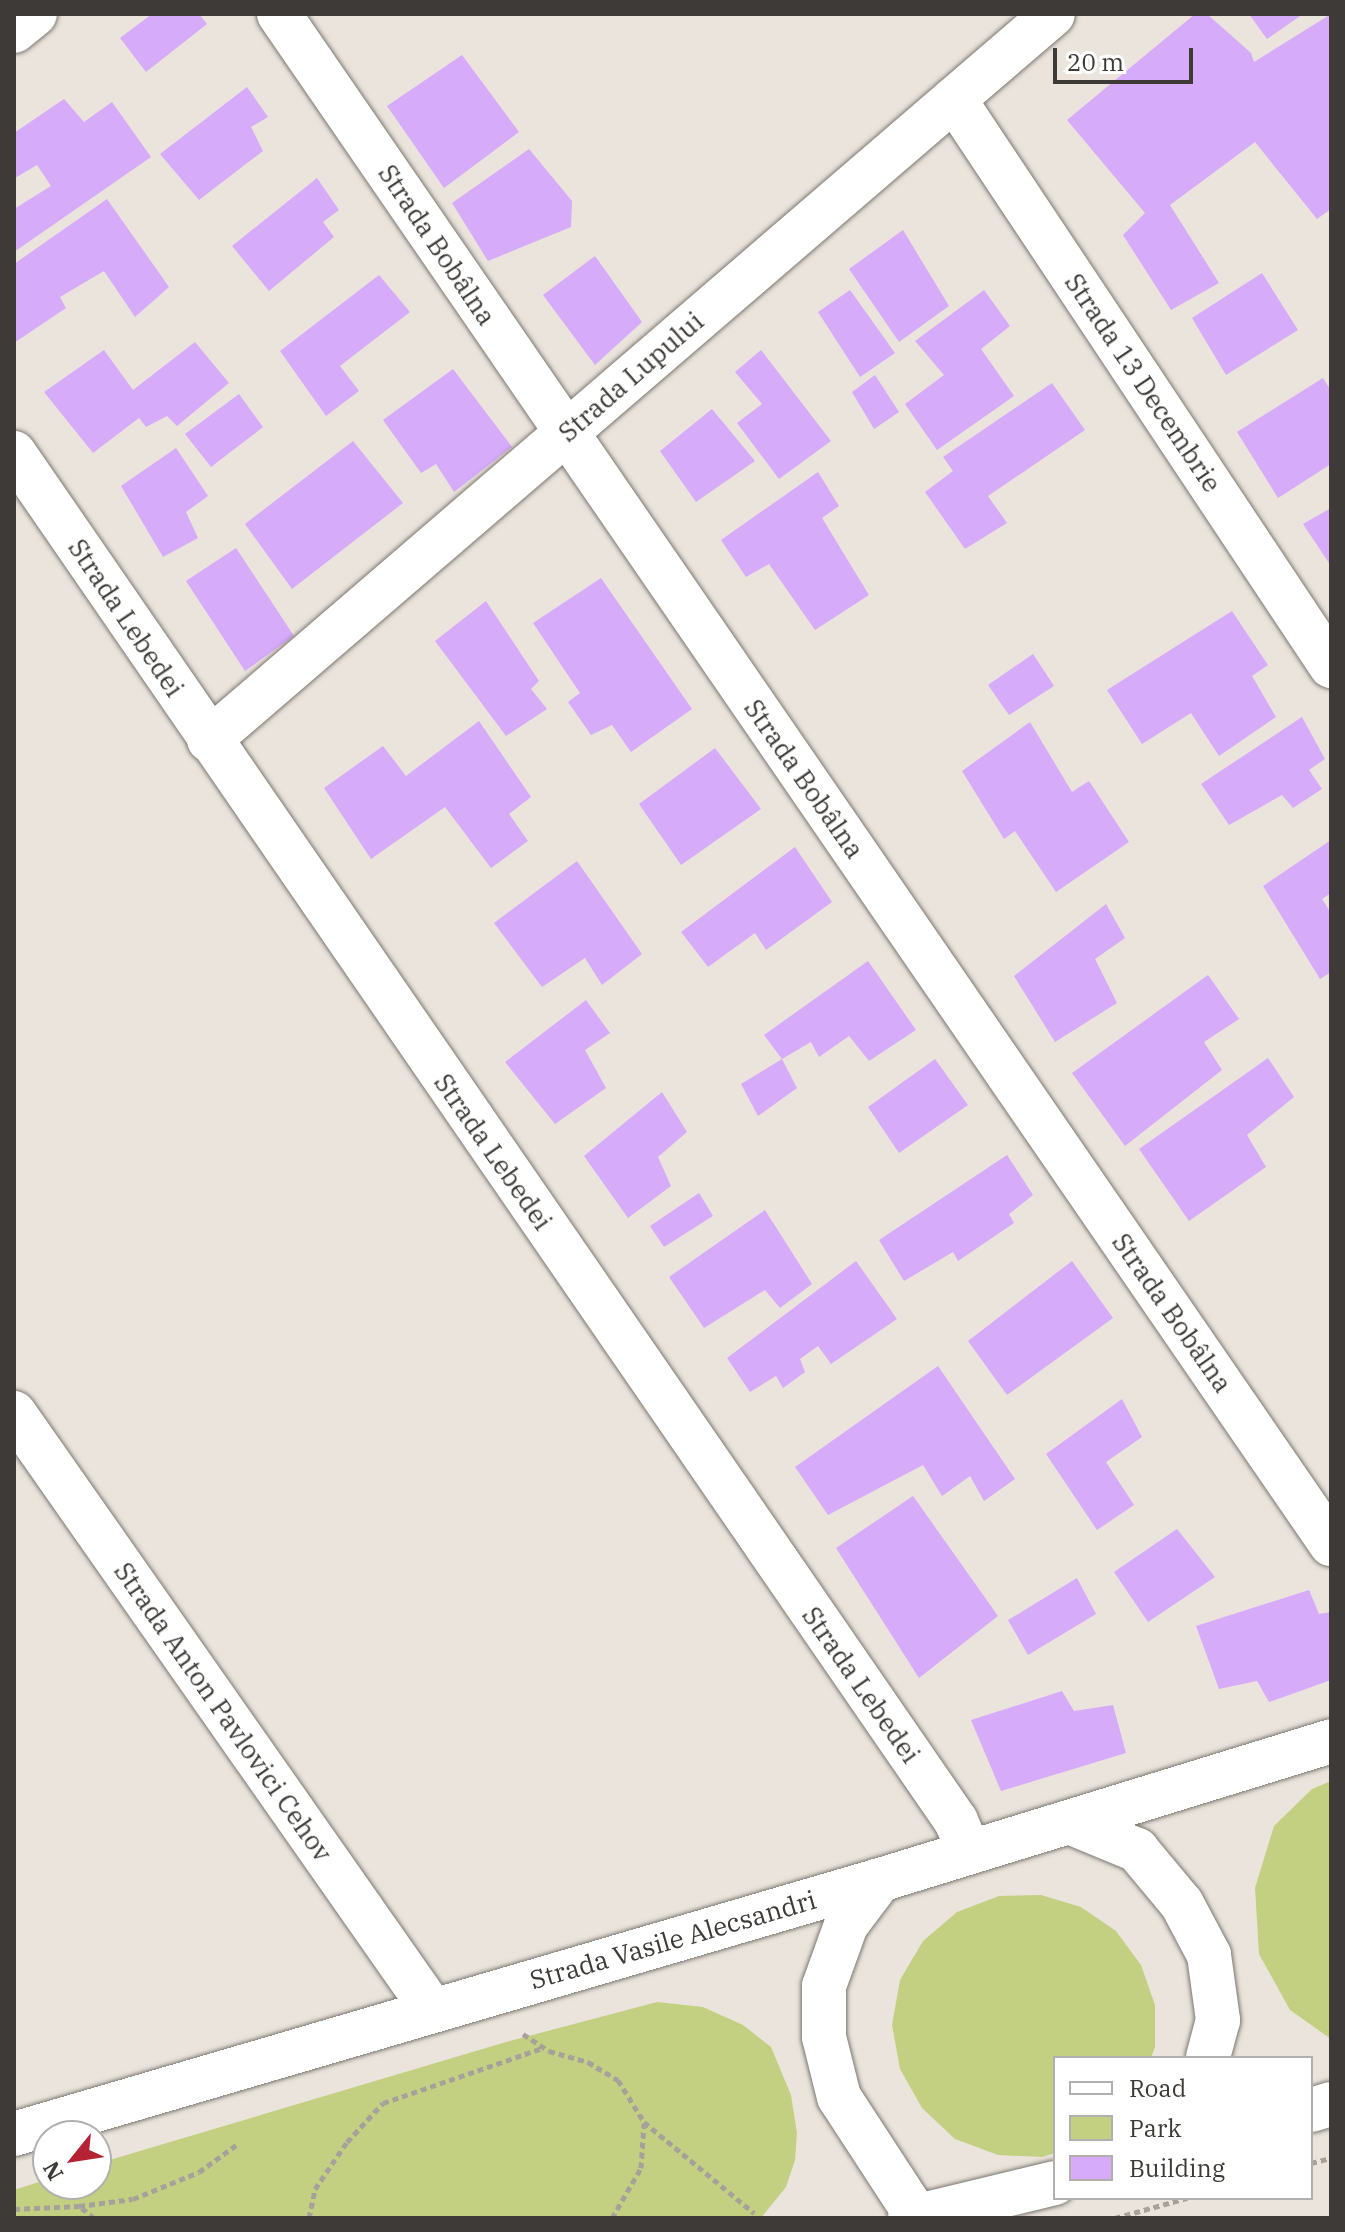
<!DOCTYPE html>
<html>
<head>
<meta charset="utf-8">
<style>
	body { margin:0 }
	#map { position:relative; width:1345px; height:2232px; overflow:hidden; background:#ebe4dd; font-family:"IBM Plex Serif",serif }
	div>[style] { position:absolute }
	[style*='--x'] { left:calc(var(--x)*1px); top:calc(var(--y)*1px); width:calc(var(--w)*1px); rotate:calc(var(--a)*1deg) }
	.green>* { inset:0; background:#c3d082 }
	.building>* { inset:0; background:#d5abfa }
	.path>* { height:5px; margin-top:-2.5px; transform-origin:0; background:repeating-linear-gradient(90deg,#a7a19c 0 6px,transparent 0 10px) }
	.roads { filter:drop-shadow(0 0 2px #7d7771) drop-shadow(0 0 2px #7d7771) }
	.minor>* { height:44px; margin:-22px; padding:0 22px; transform-origin:22px; border-radius:22px; background:#fff }
	span { translate:-50% -50%; white-space:nowrap; text-align:center; line-height:1.15; -webkit-text-stroke:7px #fff; paint-order:stroke }
	.street-label { font-size:26px; color:#3d3a37 }
	.frame { position:absolute; inset:0; border:16px solid #3d3a37; pointer-events:none }
	.legend { position:absolute; left:1053px; top:2056px; width:260px; height:144px; box-sizing:border-box; background:#fff; border:2px solid #b1b0af; margin:0; padding:10px 14px; list-style:none; font-size:24px; color:#3d3a37 }
	.legend li { display:flex; align-items:center; gap:16px; height:40px }
	.legend b { width:40px; border:2px solid #b1b0af }
	.north { position:absolute; left:32px; top:2120px; width:80px; height:80px; box-sizing:border-box; background:#fff; border:2px solid #b1b0af; border-radius:50%; rotate:240deg; font-size:22px; font-weight:700; line-height:32px; text-align:center; color:#3d3a37 }
	.north::after { content:''; display:block; margin:auto; width:28px; height:36px; background:#b42234; clip-path:polygon(50% 0,100% 100%,50% 72%,0 100%) }
	.scale { position:absolute; left:1053px; top:48px; width:140px; height:36px; box-sizing:border-box; border:4px solid #3d3a37; border-top:0; padding-left:10px; font-size:24px; line-height:28px; white-space:nowrap; color:#3d3a37; -webkit-text-stroke:6px #fff; paint-order:stroke }
</style>
</head>
<body>
<div id="map">
	<div class="green">
		<div style="clip-path:polygon(1331px 1781px,1331px 2039px,1290px 2010px,1259px 1954px,1255px 1888px,1274px 1826px,1312px 1789px)"></div>
		<div style="clip-path:polygon(1041px 1895px,1081px 1907px,1116px 1931px,1141px 1965px,1155px 2005px,1155px 2047px,1151px 2058px,1055px 2058px,1055px 2153px,1042px 2157px,998px 2155px,955px 2139px,922px 2108px,900px 2069px,892px 2025px,900px 1980px,923px 1941px,957px 1912px,999px 1896px)"></div>
		<div style="clip-path:polygon(657px 2002px,703px 2007px,743px 2025px,771px 2047px,791px 2095px,797px 2133px,795px 2160px,786px 2187px,761px 2218px,14px 2218px,14px 2190px,48px 2179px,48px 2184px,96px 2184px,96px 2164px,506px 2042px)"></div>
	</div>
	<div class="building">
		<div style="clip-path:polygon(152px 14px,199px 14px,207px 24px,146px 72px,120px 38px)"></div>
		<div style="clip-path:polygon(1195px 14px,1207px 14px,1251px 53px,1254px 62px,1331px 14px,1331px 209px,1317px 219px,1255px 142px,1170px 205px,1219px 283px,1171px 310px,1123px 235px,1145px 213px,1067px 120px)"></div>
		<div style="clip-path:polygon(1249px 14px,1303px 14px,1267px 39px)"></div>
		<div style="clip-path:polygon(462px 55px,519px 132px,444px 188px,387px 106px)"></div>
		<div style="clip-path:polygon(247px 87px,268px 117px,251px 127px,263px 151px,199px 200px,160px 154px)"></div>
		<div style="clip-path:polygon(64px 99px,84px 122px,112px 102px,151px 157px,14px 252px,14px 209px,51px 186px,37px 165px,15px 178px,14px 133px)"></div>
		<div style="clip-path:polygon(529px 149px,572px 201px,571px 227px,488px 261px,452px 203px)"></div>
		<div style="clip-path:polygon(317px 178px,339px 210px,323px 222px,334px 237px,269px 291px,232px 246px)"></div>
		<div style="clip-path:polygon(107px 199px,169px 287px,135px 317px,104px 271px,60px 297px,66px 308px,14px 343px,14px 264px)"></div>
		<div style="clip-path:polygon(903px 230px,949px 306px,899px 342px,849px 269px)"></div>
		<div style="clip-path:polygon(595px 256px,642px 322px,595px 365px,543px 295px)"></div>
		<div style="clip-path:polygon(1262px 273px,1298px 330px,1226px 375px,1192px 318px)"></div>
		<div style="clip-path:polygon(379px 275px,410px 312px,340px 366px,359px 391px,326px 416px,280px 351px)"></div>
		<div style="clip-path:polygon(850px 290px,895px 353px,860px 377px,818px 312px)"></div>
		<div style="clip-path:polygon(984px 290px,1010px 326px,981px 349px,1014px 396px,937px 450px,905px 404px,944px 375px,915px 341px)"></div>
		<div style="clip-path:polygon(195px 342px,229px 383px,177px 426px,167px 416px,146px 427px,139px 418px,93px 453px,44px 392px,104px 350px,133px 390px)"></div>
		<div style="clip-path:polygon(761px 350px,831px 441px,779px 479px,737px 423px,762px 404px,735px 372px)"></div>
		<div style="clip-path:polygon(453px 369px,512px 447px,454px 492px,436px 464px,421px 473px,383px 420px)"></div>
		<div style="clip-path:polygon(875px 375px,899px 412px,874px 429px,852px 392px)"></div>
		<div style="clip-path:polygon(1323px 378px,1331px 391px,1331px 464px,1278px 498px,1237px 432px)"></div>
		<div style="clip-path:polygon(1052px 383px,1085px 430px,988px 496px,1007px 523px,965px 549px,925px 492px,953px 471px,943px 457px)"></div>
		<div style="clip-path:polygon(239px 394px,263px 427px,211px 467px,185px 434px)"></div>
		<div style="clip-path:polygon(712px 409px,755px 461px,696px 502px,660px 451px)"></div>
		<div style="clip-path:polygon(353px 441px,403px 503px,292px 589px,245px 524px)"></div>
		<div style="clip-path:polygon(176px 448px,208px 496px,186px 512px,198px 538px,163px 557px,121px 486px)"></div>
		<div style="clip-path:polygon(818px 472px,839px 506px,822px 518px,869px 595px,815px 630px,769px 564px,746px 577px,721px 540px)"></div>
		<div style="clip-path:polygon(1331px 508px,1331px 566px,1303px 524px)"></div>
		<div style="clip-path:polygon(236px 548px,294px 636px,245px 671px,186px 581px)"></div>
		<div style="clip-path:polygon(601px 578px,692px 709px,631px 752px,612px 725px,591px 735px,568px 702px,580px 693px,533px 623px)"></div>
		<div style="clip-path:polygon(486px 601px,539px 681px,531px 689px,547px 709px,506px 736px,435px 641px)"></div>
		<div style="clip-path:polygon(1232px 611px,1268px 665px,1252px 676px,1276px 717px,1219px 756px,1191px 713px,1142px 744px,1107px 690px)"></div>
		<div style="clip-path:polygon(1033px 654px,1054px 686px,1009px 715px,988px 685px)"></div>
		<div style="clip-path:polygon(1302px 717px,1325px 759px,1309px 770px,1322px 789px,1293px 808px,1282px 795px,1229px 825px,1201px 784px)"></div>
		<div style="clip-path:polygon(479px 721px,531px 797px,509px 814px,528px 841px,491px 868px,445px 807px,371px 859px,324px 788px,383px 746px,406px 776px)"></div>
		<div style="clip-path:polygon(1030px 722px,1072px 792px,1089px 781px,1129px 842px,1056px 892px,1015px 831px,1004px 839px,962px 771px)"></div>
		<div style="clip-path:polygon(715px 748px,761px 809px,681px 865px,639px 804px)"></div>
		<div style="clip-path:polygon(1331px 840px,1331px 893px,1322px 899px,1331px 913px,1331px 972px,1320px 979px,1263px 886px)"></div>
		<div style="clip-path:polygon(795px 847px,832px 902px,766px 950px,755px 933px,708px 967px,681px 932px)"></div>
		<div style="clip-path:polygon(577px 861px,642px 954px,602px 985px,585px 958px,542px 987px,494px 923px)"></div>
		<div style="clip-path:polygon(1106px 904px,1125px 938px,1095px 959px,1117px 1003px,1055px 1042px,1014px 976px)"></div>
		<div style="clip-path:polygon(868px 961px,916px 1030px,869px 1061px,849px 1036px,819px 1057px,811px 1042px,782px 1059px,764px 1035px)"></div>
		<div style="clip-path:polygon(1208px 975px,1239px 1019px,1204px 1042px,1222px 1070px,1125px 1146px,1072px 1073px)"></div>
		<div style="clip-path:polygon(586px 1000px,610px 1033px,585px 1050px,606px 1088px,555px 1124px,505px 1062px)"></div>
		<div style="clip-path:polygon(1268px 1058px,1294px 1097px,1247px 1135px,1266px 1167px,1189px 1221px,1139px 1149px)"></div>
		<div style="clip-path:polygon(782px 1059px,797px 1088px,758px 1116px,741px 1084px)"></div>
		<div style="clip-path:polygon(935px 1059px,968px 1105px,899px 1153px,868px 1107px)"></div>
		<div style="clip-path:polygon(662px 1092px,687px 1132px,658px 1157px,671px 1186px,628px 1218px,584px 1156px)"></div>
		<div style="clip-path:polygon(1007px 1155px,1033px 1195px,1009px 1214px,1014px 1223px,958px 1261px,953px 1252px,904px 1281px,879px 1240px)"></div>
		<div style="clip-path:polygon(699px 1193px,713px 1216px,664px 1247px,650px 1226px)"></div>
		<div style="clip-path:polygon(765px 1210px,812px 1284px,780px 1308px,765px 1290px,704px 1328px,669px 1277px)"></div>
		<div style="clip-path:polygon(856px 1261px,897px 1319px,831px 1364px,818px 1346px,800px 1359px,805px 1372px,783px 1388px,776px 1376px,750px 1392px,727px 1358px)"></div>
		<div style="clip-path:polygon(1072px 1261px,1113px 1318px,1007px 1395px,968px 1341px)"></div>
		<div style="clip-path:polygon(938px 1366px,1015px 1479px,984px 1501px,970px 1476px,942px 1496px,923px 1465px,828px 1515px,795px 1467px)"></div>
		<div style="clip-path:polygon(1122px 1399px,1142px 1437px,1106px 1462px,1134px 1505px,1097px 1530px,1046px 1454px)"></div>
		<div style="clip-path:polygon(913px 1496px,998px 1616px,919px 1678px,836px 1548px)"></div>
		<div style="clip-path:polygon(1177px 1529px,1215px 1577px,1148px 1622px,1114px 1572px)"></div>
		<div style="clip-path:polygon(1077px 1578px,1096px 1614px,1028px 1655px,1008px 1620px)"></div>
		<div style="clip-path:polygon(1309px 1590px,1319px 1614px,1331px 1612px,1331px 1680px,1269px 1702px,1257px 1681px,1219px 1689px,1196px 1626px)"></div>
		<div style="clip-path:polygon(1062px 1691px,1074px 1711px,1113px 1705px,1126px 1753px,1001px 1791px,971px 1720px)"></div>
	</div>
	<div class="path">
		<div style="--x:523;--y:2034;--w:31;--a:33"></div>
		<div style="--x:549;--y:2051;--w:41;--a:15.8"></div>
		<div style="--x:588;--y:2062;--w:35;--a:31"></div>
		<div style="--x:618;--y:2080;--w:49;--a:58.2"></div>
		<div style="--x:644;--y:2122;--w:143;--a:39.6"></div>
		<div style="--x:1311;--y:2163;--w:21;--a:-14"></div>
		<div style="--x:14;--y:2209;--w:65;--a:-2.6"></div>
		<div style="--x:94;--y:2218;--w:19;--a:-141"></div>
		<div style="--x:79;--y:2206;--w:54;--a:-7.4"></div>
		<div style="--x:133;--y:2199;--w:71;--a:-22.2"></div>
		<div style="--x:199;--y:2172;--w:46;--a:-36.1"></div>
		<div style="--x:309;--y:2218;--w:30;--a:-78"></div>
		<div style="--x:315;--y:2189;--w:57;--a:-55.8"></div>
		<div style="--x:347;--y:2142;--w:53;--a:-47.3"></div>
		<div style="--x:383;--y:2103;--w:169;--a:-19"></div>
		<div style="--x:612;--y:2218;--w:58;--a:-59.9"></div>
		<div style="--x:641;--y:2168;--w:45;--a:-86.2"></div>
		<div style="--x:1115;--y:2218;--w:75;--a:-15.5"></div>
	</div>
	<div class="roads">
		<div class="minor">
			<div style="--x:279;--y:14;--w:1857;--a:55.49"></div>
			<div style="--x:14;--y:31;--w:27;--a:-39"></div>
			<div style="--x:954;--y:99;--w:681;--a:56.38"></div>
			<div style="--x:14;--y:453;--w:1661;--a:55.45"></div>
			<div style="--x:956;--y:1821;--w:33;--a:67"></div>
			<div style="--x:209;--y:740;--w:1113;--a:-40.7"></div>
			<div style="--x:14;--y:1413;--w:730;--a:54.98"></div>
			<div style="--x:1069;--y:1822;--w:74;--a:22.4"></div>
			<div style="--x:1137;--y:1850;--w:70;--a:50.2"></div>
			<div style="--x:1182;--y:1904;--w:58;--a:62.1"></div>
			<div style="--x:1209;--y:1955;--w:66;--a:82.1"></div>
			<div style="--x:1218;--y:2020;--w:39;--a:105"></div>
			<div style="--x:880;--y:1880;--w:56;--a:127.1"></div>
			<div style="--x:846;--y:1925;--w:65;--a:109.8"></div>
			<div style="--x:824;--y:1986;--w:51;--a:90"></div>
			<div style="--x:824;--y:2037;--w:62;--a:76"></div>
			<div style="--x:839;--y:2097;--w:145;--a:56.9"></div>
			<div style="--x:1311;--y:2110;--w:21;--a:-17"></div>
			<div style="--x:14;--y:2134;--w:902;--a:-16.35"></div>
			<div style="--x:880;--y:1880;--w:472;--a:-17.1"></div>
			<div style="--x:910;--y:2218;--w:149;--a:-13.6"></div>
		</div>
	</div>
	<div class="street-label">
		<span style="left:437px;top:245px;rotate:56deg">Strada Bobâlna</span>
		<span style="left:631px;top:377px;rotate:-41deg">Strada Lupului</span>
		<span style="left:1143px;top:383px;rotate:56deg">Strada 13 Decembrie</span>
		<span style="left:126px;top:618px;rotate:56deg">Strada Lebedei</span>
		<span style="left:804px;top:779px;rotate:55deg">Strada Bobâlna</span>
		<span style="left:493px;top:1152px;rotate:55deg">Strada Lebedei</span>
		<span style="left:1172px;top:1313px;rotate:55deg">Strada Bobâlna</span>
		<span style="left:861px;top:1685px;rotate:55deg">Strada Lebedei</span>
		<span style="left:223px;top:1712px;rotate:55deg">Strada Anton Pavlovici Cehov</span>
		<span style="left:673px;top:1940px;rotate:-16deg">Strada Vasile Alecsandri</span>
	</div>
	<div class="frame"></div>
	<ul class="legend">
	<li><b style="height:10px;background:#fff"></b>Road</li>
	<li><b style="height:22px;background:#c3d082"></b>Park</li>
	<li><b style="height:22px;background:#d5abfa"></b>Building</li>
	</ul>
	<div class="north">N</div>
	<div class="scale">20 m</div>
</div>
</body>
</html>
